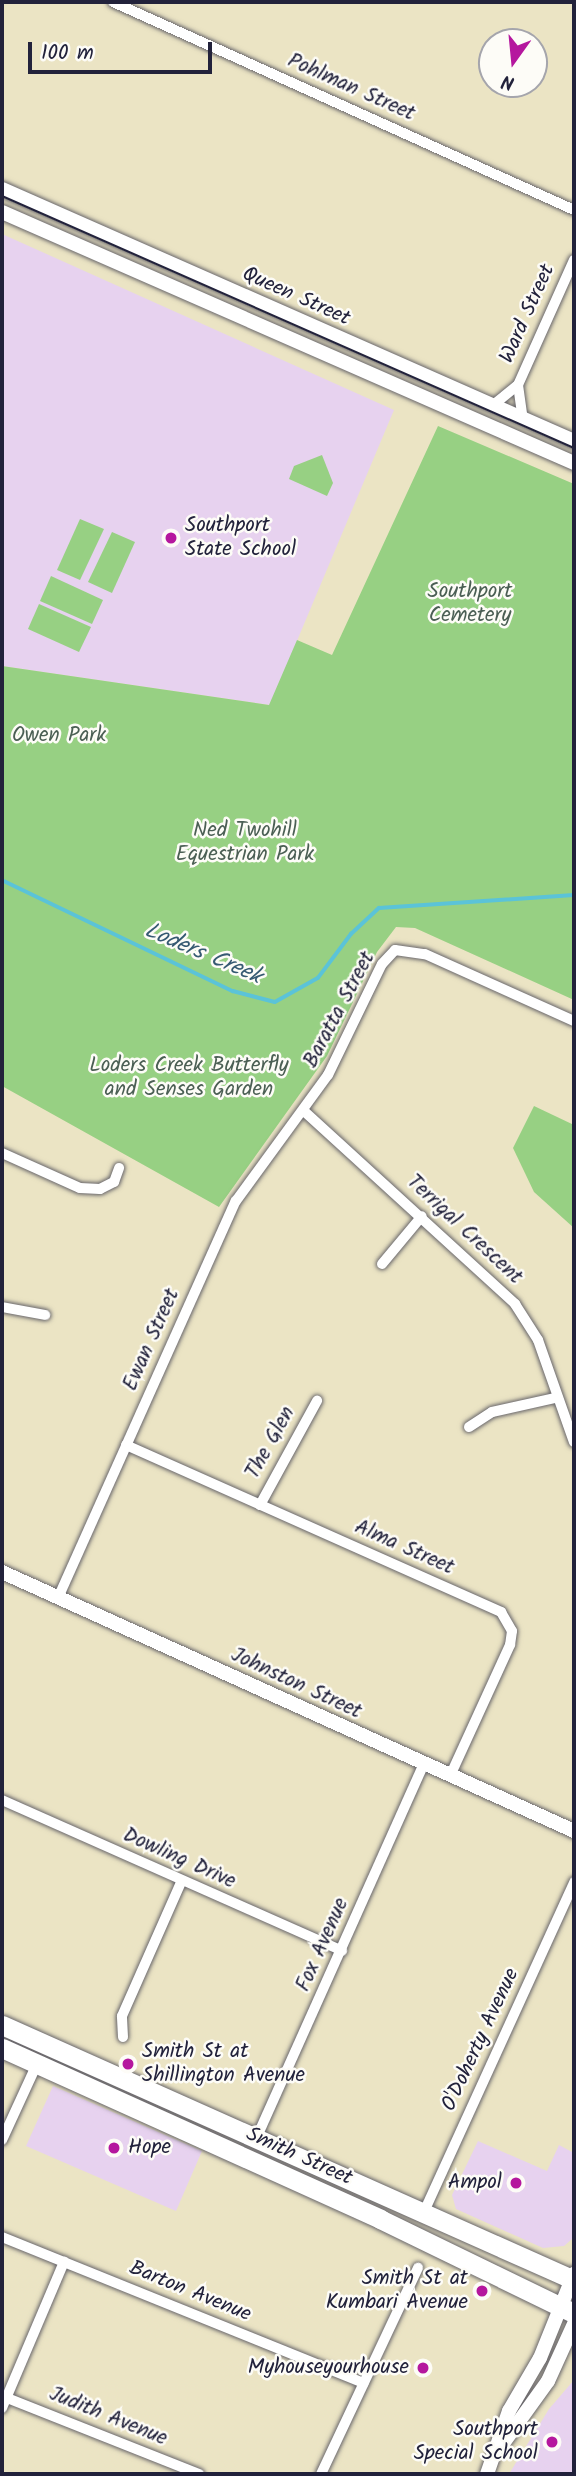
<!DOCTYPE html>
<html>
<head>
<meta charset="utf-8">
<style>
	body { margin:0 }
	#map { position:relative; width:576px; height:2476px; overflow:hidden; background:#ebe4c4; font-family:Kalam,sans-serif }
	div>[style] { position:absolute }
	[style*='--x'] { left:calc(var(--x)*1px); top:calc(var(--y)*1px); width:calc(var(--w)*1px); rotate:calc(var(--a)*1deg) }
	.built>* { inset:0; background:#e7d2ef }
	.green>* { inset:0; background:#97d083 }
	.stream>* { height:3.5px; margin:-1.75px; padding:0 1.75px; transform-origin:1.75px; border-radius:1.75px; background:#5bc3d8 }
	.roads { filter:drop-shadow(0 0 2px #68666b) drop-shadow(0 0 2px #68666b) }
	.street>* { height:10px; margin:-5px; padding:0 5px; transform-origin:5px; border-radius:5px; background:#fff }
	.secondary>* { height:14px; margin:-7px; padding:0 7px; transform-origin:7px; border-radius:7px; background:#fff }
	.highway>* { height:19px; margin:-9.5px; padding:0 9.5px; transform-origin:9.5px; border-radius:9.5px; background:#fff }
	.tram>* { height:2px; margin:-1px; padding:0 1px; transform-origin:1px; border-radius:1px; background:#22223b }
	.dots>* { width:19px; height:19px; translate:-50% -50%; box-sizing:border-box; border:4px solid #fdfcf7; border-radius:50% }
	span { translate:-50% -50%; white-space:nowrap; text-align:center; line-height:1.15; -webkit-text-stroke:5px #fdfcf7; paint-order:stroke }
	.street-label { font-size:21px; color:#22223b }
	.poi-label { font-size:21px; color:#22223b }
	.left { translate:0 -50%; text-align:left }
	.right { translate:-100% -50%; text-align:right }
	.park-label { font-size:21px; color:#4b5f54 }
	.water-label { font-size:23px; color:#365a72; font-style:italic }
	.frame { position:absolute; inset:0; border:4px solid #22223b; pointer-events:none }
	.north { position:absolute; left:478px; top:28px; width:70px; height:70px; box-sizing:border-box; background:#fdfcf7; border:2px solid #a5a5ac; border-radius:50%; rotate:195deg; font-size:19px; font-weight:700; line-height:28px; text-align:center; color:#22223b }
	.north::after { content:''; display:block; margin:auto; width:24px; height:32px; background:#b5179e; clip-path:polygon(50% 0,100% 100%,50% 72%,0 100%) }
	.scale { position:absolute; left:28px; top:42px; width:184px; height:32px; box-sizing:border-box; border:4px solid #22223b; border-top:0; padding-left:9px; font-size:21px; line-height:24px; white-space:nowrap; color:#22223b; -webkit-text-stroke:5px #fdfcf7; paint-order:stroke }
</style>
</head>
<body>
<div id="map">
	<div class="built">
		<div style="clip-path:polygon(2px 234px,394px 410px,270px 705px,2px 666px)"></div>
		<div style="clip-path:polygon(53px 2086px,202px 2151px,176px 2211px,26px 2146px)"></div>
		<div style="clip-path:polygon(478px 2141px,547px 2171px,559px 2145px,574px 2153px,572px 2239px,564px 2246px,543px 2248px,456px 2209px,452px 2195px)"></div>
		<div style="clip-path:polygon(574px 2380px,574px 2474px,509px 2474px,549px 2409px)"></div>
	</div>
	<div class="green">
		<div style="clip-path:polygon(438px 426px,574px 484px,574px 1000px,415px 928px,396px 927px,377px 952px,327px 1056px,219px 1207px,2px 1086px,2px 666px,269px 705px,297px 640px,332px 655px)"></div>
		<div style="clip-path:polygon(322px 455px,333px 483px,327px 496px,289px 479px,294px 466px)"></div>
		<div style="clip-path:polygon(80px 519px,104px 529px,80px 580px,57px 570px)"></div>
		<div style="clip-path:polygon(112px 532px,135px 542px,112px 593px,88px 582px)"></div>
		<div style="clip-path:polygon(51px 576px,103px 600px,92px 624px,40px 601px)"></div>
		<div style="clip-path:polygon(39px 604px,91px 627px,79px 652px,28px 629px)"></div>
		<div style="clip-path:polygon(534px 1106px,574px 1125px,574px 1228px,534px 1192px,513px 1148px)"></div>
	</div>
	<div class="stream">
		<div style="--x:2;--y:880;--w:256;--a:25.7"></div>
		<div style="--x:233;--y:991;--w:43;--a:14.7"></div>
		<div style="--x:275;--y:1002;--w:49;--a:-29.2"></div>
		<div style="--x:318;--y:978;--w:55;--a:-53.1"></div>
		<div style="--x:351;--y:934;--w:38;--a:-43"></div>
		<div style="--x:379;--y:908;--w:195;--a:-3.8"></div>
	</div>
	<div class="roads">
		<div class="street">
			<div style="--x:113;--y:2;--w:506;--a:24.28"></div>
			<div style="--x:518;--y:385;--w:35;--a:82"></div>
			<div style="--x:492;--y:406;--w:33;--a:-39"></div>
			<div style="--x:518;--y:385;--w:137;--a:-65.9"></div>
			<div style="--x:305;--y:1112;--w:285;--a:42.4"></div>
			<div style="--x:515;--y:1304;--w:43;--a:57.4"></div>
			<div style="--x:538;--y:1340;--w:108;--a:70.6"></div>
			<div style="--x:2;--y:1153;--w:85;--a:24.2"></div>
			<div style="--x:80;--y:1188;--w:20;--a:3"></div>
			<div style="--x:100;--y:1189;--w:16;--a:-27"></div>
			<div style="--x:114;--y:1182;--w:15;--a:-70"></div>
			<div style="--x:382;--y:1264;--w:62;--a:-50.2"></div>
			<div style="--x:2;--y:1307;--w:44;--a:10.5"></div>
			<div style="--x:469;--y:1427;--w:27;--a:-33"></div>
			<div style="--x:492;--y:1412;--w:65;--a:-12.5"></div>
			<div style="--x:126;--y:1445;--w:411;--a:24"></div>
			<div style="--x:501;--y:1612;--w:22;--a:60"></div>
			<div style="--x:512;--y:1631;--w:14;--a:98"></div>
			<div style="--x:510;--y:1645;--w:144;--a:114.6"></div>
			<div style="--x:260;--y:1505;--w:119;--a:-61.3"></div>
			<div style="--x:58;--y:1598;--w:435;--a:-65.9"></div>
			<div style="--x:236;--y:1201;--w:156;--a:-53.9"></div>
			<div style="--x:328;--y:1075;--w:123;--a:-64.1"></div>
			<div style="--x:382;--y:964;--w:19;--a:-47"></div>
			<div style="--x:395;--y:950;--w:30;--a:8"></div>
			<div style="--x:425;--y:954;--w:163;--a:24.2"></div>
			<div style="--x:2;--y:1800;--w:372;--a:23.9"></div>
			<div style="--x:123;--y:2037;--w:21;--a:-93"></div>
			<div style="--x:122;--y:2016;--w:146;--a:-66.2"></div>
			<div style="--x:256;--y:2139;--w:409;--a:-65.9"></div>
			<div style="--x:2;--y:2140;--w:84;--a:-65.3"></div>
			<div style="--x:423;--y:2214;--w:365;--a:-65.5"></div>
			<div style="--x:2;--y:2237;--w:390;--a:22"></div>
			<div style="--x:2;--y:2396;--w:212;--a:21.6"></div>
			<div style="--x:2;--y:2408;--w:159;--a:-67"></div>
			<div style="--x:321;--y:2474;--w:228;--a:-64.8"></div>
		</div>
		<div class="secondary">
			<div style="--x:2;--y:189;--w:625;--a:23.78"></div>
			<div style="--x:2;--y:212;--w:625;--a:23.69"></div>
			<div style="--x:2;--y:1572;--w:628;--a:24.36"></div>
			<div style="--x:502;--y:2445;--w:79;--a:-54.3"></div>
			<div style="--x:548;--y:2381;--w:63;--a:-65.5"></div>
			<div style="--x:487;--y:2474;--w:67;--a:-70.8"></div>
			<div style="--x:509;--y:2411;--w:61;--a:-59.7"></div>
			<div style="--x:540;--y:2358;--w:91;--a:-68"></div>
		</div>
		<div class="highway">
			<div style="--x:2;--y:2025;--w:626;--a:24.03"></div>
			<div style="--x:2;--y:2048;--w:415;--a:24.3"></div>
			<div style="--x:380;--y:2219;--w:216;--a:25.9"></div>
		</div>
	</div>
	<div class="tram">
		<div style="--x:2;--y:196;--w:625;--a:23.78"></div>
	</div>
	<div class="dots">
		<div style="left:171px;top:538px;background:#b5179e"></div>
		<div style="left:128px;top:2064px;background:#b5179e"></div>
		<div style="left:114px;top:2148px;background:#b5179e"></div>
		<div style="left:516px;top:2183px;background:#b5179e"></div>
		<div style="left:482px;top:2291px;background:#b5179e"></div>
		<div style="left:423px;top:2368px;background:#b5179e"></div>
		<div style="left:552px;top:2442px;background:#b5179e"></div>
	</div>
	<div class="street-label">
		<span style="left:351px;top:88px;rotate:24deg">Pohlman Street</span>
		<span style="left:296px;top:297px;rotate:24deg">Queen Street</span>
		<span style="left:528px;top:314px;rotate:-66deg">Ward Street</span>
		<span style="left:340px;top:1010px;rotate:-62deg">Baratta Street</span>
		<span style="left:464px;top:1230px;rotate:43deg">Terrigal Crescent</span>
		<span style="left:152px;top:1340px;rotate:-66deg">Ewan Street</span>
		<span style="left:271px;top:1443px;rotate:-61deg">The Glen</span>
		<span style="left:404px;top:1548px;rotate:24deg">Alma Street</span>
		<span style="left:296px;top:1684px;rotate:25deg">Johnston Street</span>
		<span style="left:179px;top:1859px;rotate:24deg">Dowling Drive</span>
		<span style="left:323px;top:1945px;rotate:-66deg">Fox Avenue</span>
		<span style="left:481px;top:2040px;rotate:-65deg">O'Doherty Avenue</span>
		<span style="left:299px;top:2157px;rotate:24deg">Smith Street</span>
		<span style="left:190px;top:2292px;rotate:22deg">Barton Avenue</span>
		<span style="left:108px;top:2417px;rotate:22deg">Judith Avenue</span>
	</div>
	<div class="poi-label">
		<span class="left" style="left:185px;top:538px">Southport<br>State School</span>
		<span class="left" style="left:142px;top:2064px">Smith St at<br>Shillington Avenue</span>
		<span class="left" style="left:128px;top:2148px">Hope</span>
		<span class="right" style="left:502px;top:2183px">Ampol</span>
		<span class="right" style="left:468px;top:2291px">Smith St at<br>Kumbari Avenue</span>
		<span class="right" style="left:409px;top:2368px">Myhouseyourhouse</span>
		<span class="right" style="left:538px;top:2442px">Southport<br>Special School</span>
	</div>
	<div class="park-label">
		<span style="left:470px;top:604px">Southport<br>Cemetery</span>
		<span style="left:59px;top:736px">Owen Park</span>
		<span style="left:245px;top:843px">Ned Twohill<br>Equestrian Park</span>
		<span style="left:189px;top:1078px">Loders Creek Butterfly<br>and Senses Garden</span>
	</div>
	<div class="water-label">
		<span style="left:203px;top:954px;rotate:23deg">Loders Creek</span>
	</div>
	<div class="frame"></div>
	<div class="north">N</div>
	<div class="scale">100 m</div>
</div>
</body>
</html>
